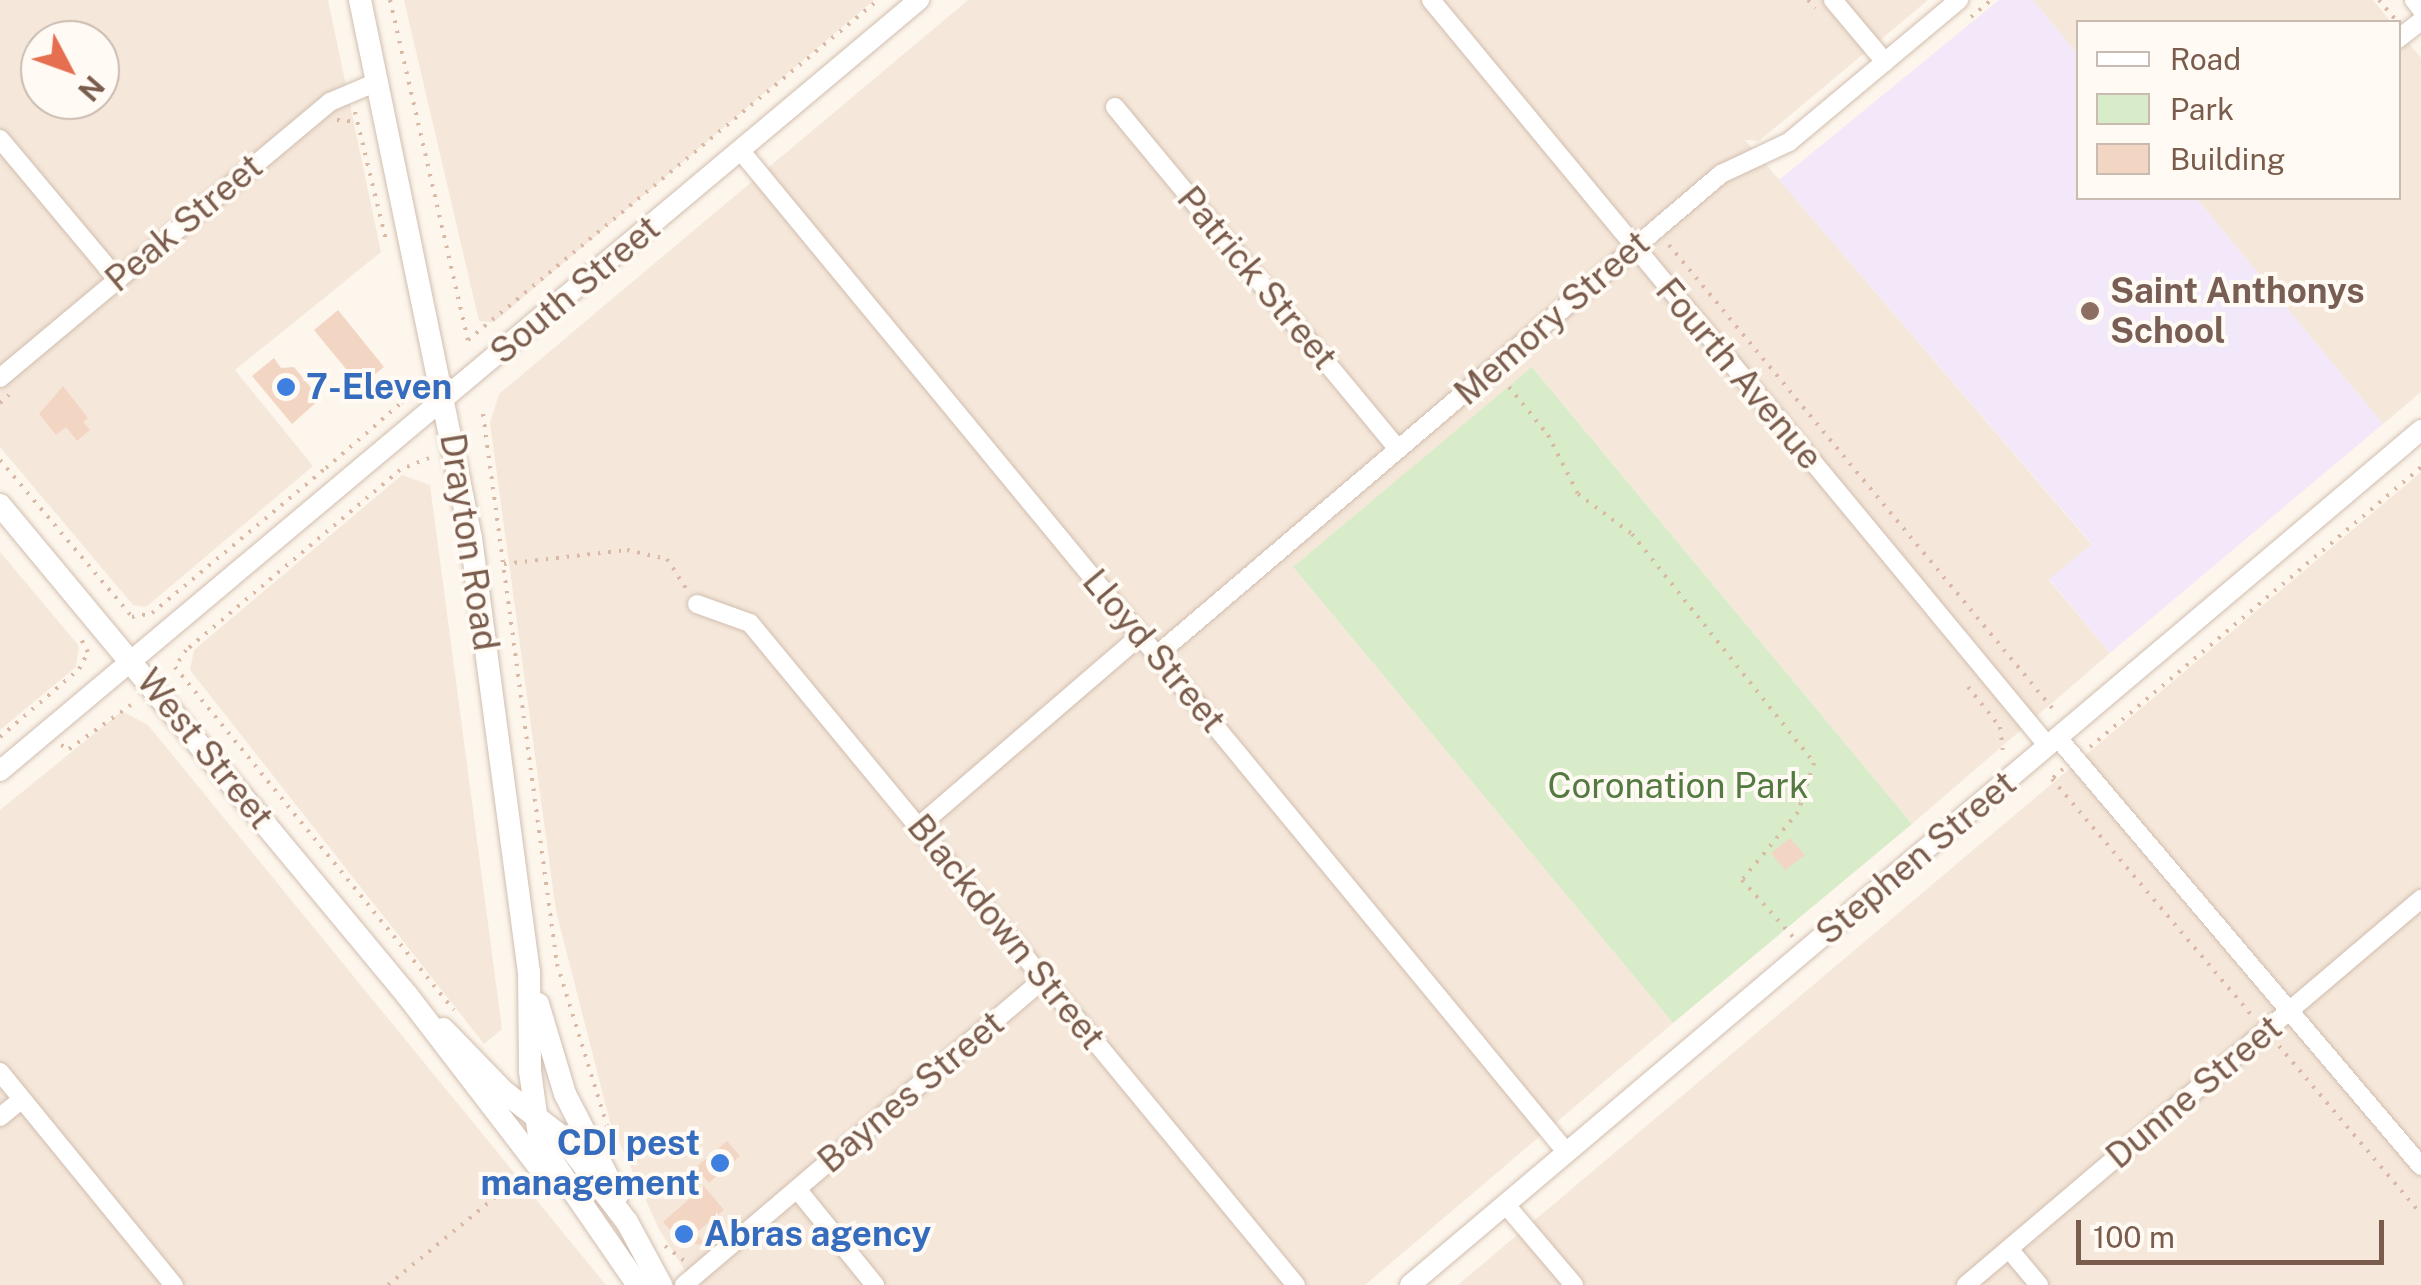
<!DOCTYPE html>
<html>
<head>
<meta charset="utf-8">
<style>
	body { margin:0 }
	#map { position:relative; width:2421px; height:1285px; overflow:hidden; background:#fdf6ec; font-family:"Public Sans",sans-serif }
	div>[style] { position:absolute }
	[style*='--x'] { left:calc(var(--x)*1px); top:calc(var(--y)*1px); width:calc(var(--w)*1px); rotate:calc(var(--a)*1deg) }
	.residential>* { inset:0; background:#f5e8da }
	.education>* { inset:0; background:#f3e8fa }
	.green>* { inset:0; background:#d8ecc9 }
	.building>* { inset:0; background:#f3d5c3 }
	.path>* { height:4px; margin-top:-2px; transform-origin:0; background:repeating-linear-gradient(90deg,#d9b8a5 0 2.5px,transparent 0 10.5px) }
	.roads { filter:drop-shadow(0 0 2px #d1beb0) drop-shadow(0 0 2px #d1beb0) }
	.minor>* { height:18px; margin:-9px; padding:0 9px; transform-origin:9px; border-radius:9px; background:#fff }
	.tertiary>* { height:20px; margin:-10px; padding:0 10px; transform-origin:10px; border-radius:10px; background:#fff }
	.secondary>* { height:22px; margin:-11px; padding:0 11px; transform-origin:11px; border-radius:11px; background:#fff }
	.dots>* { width:28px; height:28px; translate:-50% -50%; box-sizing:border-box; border:5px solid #fffaf3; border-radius:50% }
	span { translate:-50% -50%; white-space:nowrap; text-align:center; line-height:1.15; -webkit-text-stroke:8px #fffaf3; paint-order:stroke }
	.street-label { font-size:35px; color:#7a5c4d }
	.education-label { font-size:35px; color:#785e54; font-weight:700 }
	.left { translate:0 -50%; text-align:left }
	.shop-label { font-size:35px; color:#366cbe; font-weight:700 }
	.right { translate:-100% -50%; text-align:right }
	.park-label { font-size:35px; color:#537a41 }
	.legend { position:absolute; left:2076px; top:20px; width:325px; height:180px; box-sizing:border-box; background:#fffaf3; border:2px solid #cabbb1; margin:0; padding:12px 18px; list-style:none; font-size:30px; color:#7a5c4d }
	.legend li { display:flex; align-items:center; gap:20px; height:50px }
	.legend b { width:50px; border:2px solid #cabbb1 }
	.north { position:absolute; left:20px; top:20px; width:100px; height:100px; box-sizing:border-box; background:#fffaf3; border:2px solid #cabbb1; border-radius:50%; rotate:131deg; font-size:28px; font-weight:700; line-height:40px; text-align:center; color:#7a5c4d }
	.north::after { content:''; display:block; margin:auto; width:35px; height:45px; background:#e76f51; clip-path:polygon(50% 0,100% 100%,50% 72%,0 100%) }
	.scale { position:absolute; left:2076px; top:1220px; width:308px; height:45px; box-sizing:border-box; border:5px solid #7a5c4d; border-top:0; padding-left:12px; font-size:30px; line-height:35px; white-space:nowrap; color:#7a5c4d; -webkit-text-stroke:8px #fffaf3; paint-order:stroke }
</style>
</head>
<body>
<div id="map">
	<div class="residential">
		<div style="clip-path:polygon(evenodd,0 0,328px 0,381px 252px,235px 370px,313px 466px,146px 607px,133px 605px,0 447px,0 0,40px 40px,100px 40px,100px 100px,40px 100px,40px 40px)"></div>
		<div style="clip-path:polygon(404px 0,874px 0,494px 322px,479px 321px)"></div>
		<div style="clip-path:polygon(968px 0,1928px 0,1759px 141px,1745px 140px,2092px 545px,2049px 580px,2110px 653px,1912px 824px,1533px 368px,1293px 567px,1673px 1023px,1365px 1285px,694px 1285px,659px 1229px,610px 1122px,556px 911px,490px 423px,499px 394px)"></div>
		<div style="clip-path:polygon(2033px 0,2373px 0,2391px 22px,2078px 22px,2078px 55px)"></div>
		<div style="clip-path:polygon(2399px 31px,2421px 58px,2421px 392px,2383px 424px,2196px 198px,2398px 198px)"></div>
		<div style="clip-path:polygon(2421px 472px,2421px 1285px,1458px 1285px)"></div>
		<div style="clip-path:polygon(402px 475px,430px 485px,502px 1029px,484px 1044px,190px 670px,194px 650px)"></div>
		<div style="clip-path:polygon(0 552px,79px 646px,76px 667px,0 730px)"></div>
		<div style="clip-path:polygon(122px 711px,148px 725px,606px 1285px,0 1285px,0 810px)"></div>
	</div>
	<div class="education">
		<div style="clip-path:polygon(1999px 0,2033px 0,2078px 55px,2078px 198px,2196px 198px,2383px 424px,2110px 653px,2049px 579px,2092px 544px,1779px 180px)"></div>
	</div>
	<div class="green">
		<div style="clip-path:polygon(1532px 367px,1912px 824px,1673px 1023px,1293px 567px)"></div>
	</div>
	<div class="building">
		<div style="clip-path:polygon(338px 310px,384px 367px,360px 386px,314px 330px)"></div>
		<div style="clip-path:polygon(274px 358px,281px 368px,294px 367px,320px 399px,292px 424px,252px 376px)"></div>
		<div style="clip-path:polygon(63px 386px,88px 418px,83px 422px,90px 430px,77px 441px,66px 427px,56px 435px,39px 414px)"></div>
		<div style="clip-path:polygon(1790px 838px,1805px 855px,1785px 870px,1771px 853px)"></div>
		<div style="clip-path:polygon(727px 1141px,740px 1156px,709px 1183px,695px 1168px)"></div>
		<div style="clip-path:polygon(704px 1186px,724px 1210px,696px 1233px,706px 1245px,682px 1243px,663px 1222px)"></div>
	</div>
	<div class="path">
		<div style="--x:390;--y:0;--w:349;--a:77.1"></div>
		<div style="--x:468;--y:340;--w:533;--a:-39.67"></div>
		<div style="--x:1808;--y:0;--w:11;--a:49"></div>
		<div style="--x:2379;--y:0;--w:25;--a:50"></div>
		<div style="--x:1971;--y:17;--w:26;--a:-40"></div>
		<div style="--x:355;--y:112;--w:136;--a:76.4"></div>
		<div style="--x:337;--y:120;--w:21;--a:5"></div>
		<div style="--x:1669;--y:245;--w:601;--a:50.4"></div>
		<div style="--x:1509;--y:387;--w:62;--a:50.9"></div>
		<div style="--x:1548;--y:435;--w:66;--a:63"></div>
		<div style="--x:1578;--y:494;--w:67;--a:36.5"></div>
		<div style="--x:1632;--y:534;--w:293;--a:51.5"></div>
		<div style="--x:1814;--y:763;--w:52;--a:108.1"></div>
		<div style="--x:1798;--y:812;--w:88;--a:129.5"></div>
		<div style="--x:1742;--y:880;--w:76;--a:48.2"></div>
		<div style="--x:0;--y:403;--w:12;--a:-42"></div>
		<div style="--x:483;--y:414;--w:555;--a:82.34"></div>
		<div style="--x:557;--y:964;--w:170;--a:72.8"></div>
		<div style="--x:429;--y:458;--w:31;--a:158"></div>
		<div style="--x:400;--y:470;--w:280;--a:139.9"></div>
		<div style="--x:186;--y:650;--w:20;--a:123"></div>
		<div style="--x:175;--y:667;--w:442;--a:50.9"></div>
		<div style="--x:0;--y:460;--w:205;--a:49.9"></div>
		<div style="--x:132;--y:617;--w:20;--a:-11"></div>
		<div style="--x:152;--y:613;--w:226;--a:-39.8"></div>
		<div style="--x:326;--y:468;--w:99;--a:-40.9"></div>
		<div style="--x:401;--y:403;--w:30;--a:-64"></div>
		<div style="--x:504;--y:564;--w:124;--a:-6.5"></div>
		<div style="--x:627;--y:550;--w:41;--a:12.7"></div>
		<div style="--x:667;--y:559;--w:35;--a:57"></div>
		<div style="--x:1968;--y:687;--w:51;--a:51.3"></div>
		<div style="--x:2000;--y:727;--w:23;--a:83"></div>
		<div style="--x:0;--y:737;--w:104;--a:-40.7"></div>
		<div style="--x:79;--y:669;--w:19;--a:-62"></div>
		<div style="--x:88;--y:652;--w:17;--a:-118"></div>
		<div style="--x:61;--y:745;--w:9;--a:27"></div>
		<div style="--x:69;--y:749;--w:76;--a:-35.4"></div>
		<div style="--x:2090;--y:747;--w:434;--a:-40.2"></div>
		<div style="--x:2063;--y:769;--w:15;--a:138"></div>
		<div style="--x:2052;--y:779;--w:310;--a:49.8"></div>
		<div style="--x:2279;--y:1046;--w:220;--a:49.8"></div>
		<div style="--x:665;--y:1246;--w:25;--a:37"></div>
		<div style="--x:388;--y:1285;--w:172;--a:-39.3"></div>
	</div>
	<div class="roads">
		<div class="minor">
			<div style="--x:1431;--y:0;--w:968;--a:50.41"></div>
			<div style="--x:1833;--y:0;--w:81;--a:50"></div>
			<div style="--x:2414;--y:0;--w:11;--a:52"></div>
			<div style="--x:2398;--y:39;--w:29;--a:-38"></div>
			<div style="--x:1115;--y:107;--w:444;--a:50.4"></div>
			<div style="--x:0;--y:139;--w:182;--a:50.1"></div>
			<div style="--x:740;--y:150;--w:1300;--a:50.49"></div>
			<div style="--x:0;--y:378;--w:430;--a:-39.9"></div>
			<div style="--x:330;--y:102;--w:51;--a:-23.1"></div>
			<div style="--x:697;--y:604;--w:56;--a:19.7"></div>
			<div style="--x:750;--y:623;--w:858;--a:50.49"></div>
			<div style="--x:1158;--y:654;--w:740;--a:-40.45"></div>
			<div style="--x:1721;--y:174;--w:75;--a:-25.2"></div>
			<div style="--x:1789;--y:142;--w:222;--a:-39.9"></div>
			<div style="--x:2058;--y:738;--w:561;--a:49.7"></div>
			<div style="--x:919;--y:826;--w:293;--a:-40.7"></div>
			<div style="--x:0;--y:1072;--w:275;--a:50.8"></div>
			<div style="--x:0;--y:1117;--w:28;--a:-39"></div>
			<div style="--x:797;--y:1189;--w:124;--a:50.9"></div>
			<div style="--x:1506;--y:1205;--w:105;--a:49.6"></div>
			<div style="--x:2009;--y:1249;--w:47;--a:50.2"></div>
			<div style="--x:684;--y:1285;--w:472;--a:-40.4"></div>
			<div style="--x:1966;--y:1285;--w:597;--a:-40.31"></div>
		</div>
		<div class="tertiary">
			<div style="--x:0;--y:771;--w:1200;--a:-40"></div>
			<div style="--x:1410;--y:1285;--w:1324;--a:-40.22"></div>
		</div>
		<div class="secondary">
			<div style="--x:360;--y:0;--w:549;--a:78.34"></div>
			<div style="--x:471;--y:538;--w:438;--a:82.4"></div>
			<div style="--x:529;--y:972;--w:99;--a:89.4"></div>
			<div style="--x:530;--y:1071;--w:73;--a:82.1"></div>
			<div style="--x:540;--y:1143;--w:173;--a:55.4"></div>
			<div style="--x:0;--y:505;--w:637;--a:50.29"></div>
			<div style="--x:407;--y:995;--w:227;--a:52.5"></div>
			<div style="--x:538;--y:1004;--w:94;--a:73.3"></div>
			<div style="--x:565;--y:1094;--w:114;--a:62.8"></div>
			<div style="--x:443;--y:1029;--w:86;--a:45.9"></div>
			<div style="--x:503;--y:1091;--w:75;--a:37.9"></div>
			<div style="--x:562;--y:1137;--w:107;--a:52.6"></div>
			<div style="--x:627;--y:1222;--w:72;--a:61.6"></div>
		</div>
	</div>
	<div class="dots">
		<div style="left:2090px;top:311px;background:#8d6e63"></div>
		<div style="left:286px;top:387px;background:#3f7fe0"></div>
		<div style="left:720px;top:1163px;background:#3f7fe0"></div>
		<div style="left:684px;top:1234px;background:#3f7fe0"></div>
	</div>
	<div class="street-label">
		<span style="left:184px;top:223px;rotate:-40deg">Peak Street</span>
		<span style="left:1257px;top:278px;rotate:50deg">Patrick Street</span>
		<span style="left:575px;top:290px;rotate:-40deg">South Street</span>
		<span style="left:1552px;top:318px;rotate:-41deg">Memory Street</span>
		<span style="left:1739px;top:374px;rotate:50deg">Fourth Avenue</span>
		<span style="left:469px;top:542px;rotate:81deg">Drayton Road</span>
		<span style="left:1154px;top:651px;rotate:50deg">Lloyd Street</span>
		<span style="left:205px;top:749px;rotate:51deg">West Street</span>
		<span style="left:1916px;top:858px;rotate:-40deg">Stephen Street</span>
		<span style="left:1006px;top:932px;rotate:51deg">Blackdown Street</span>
		<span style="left:911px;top:1092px;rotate:-40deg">Baynes Street</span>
		<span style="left:2194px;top:1092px;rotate:-40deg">Dunne Street</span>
	</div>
	<div class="education-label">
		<span class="left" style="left:2110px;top:311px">Saint Anthonys<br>School</span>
	</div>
	<div class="shop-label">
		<span class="left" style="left:306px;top:387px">7-Eleven</span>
		<span class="right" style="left:700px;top:1163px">CDI pest<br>management</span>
		<span class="left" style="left:704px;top:1234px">Abras agency</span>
	</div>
	<div class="park-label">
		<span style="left:1678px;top:786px">Coronation Park</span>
	</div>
	<ul class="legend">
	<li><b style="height:12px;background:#fff"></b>Road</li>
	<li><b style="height:28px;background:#d8ecc9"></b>Park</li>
	<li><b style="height:28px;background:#f3d5c3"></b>Building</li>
	</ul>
	<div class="north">N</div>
	<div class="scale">100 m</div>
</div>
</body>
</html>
